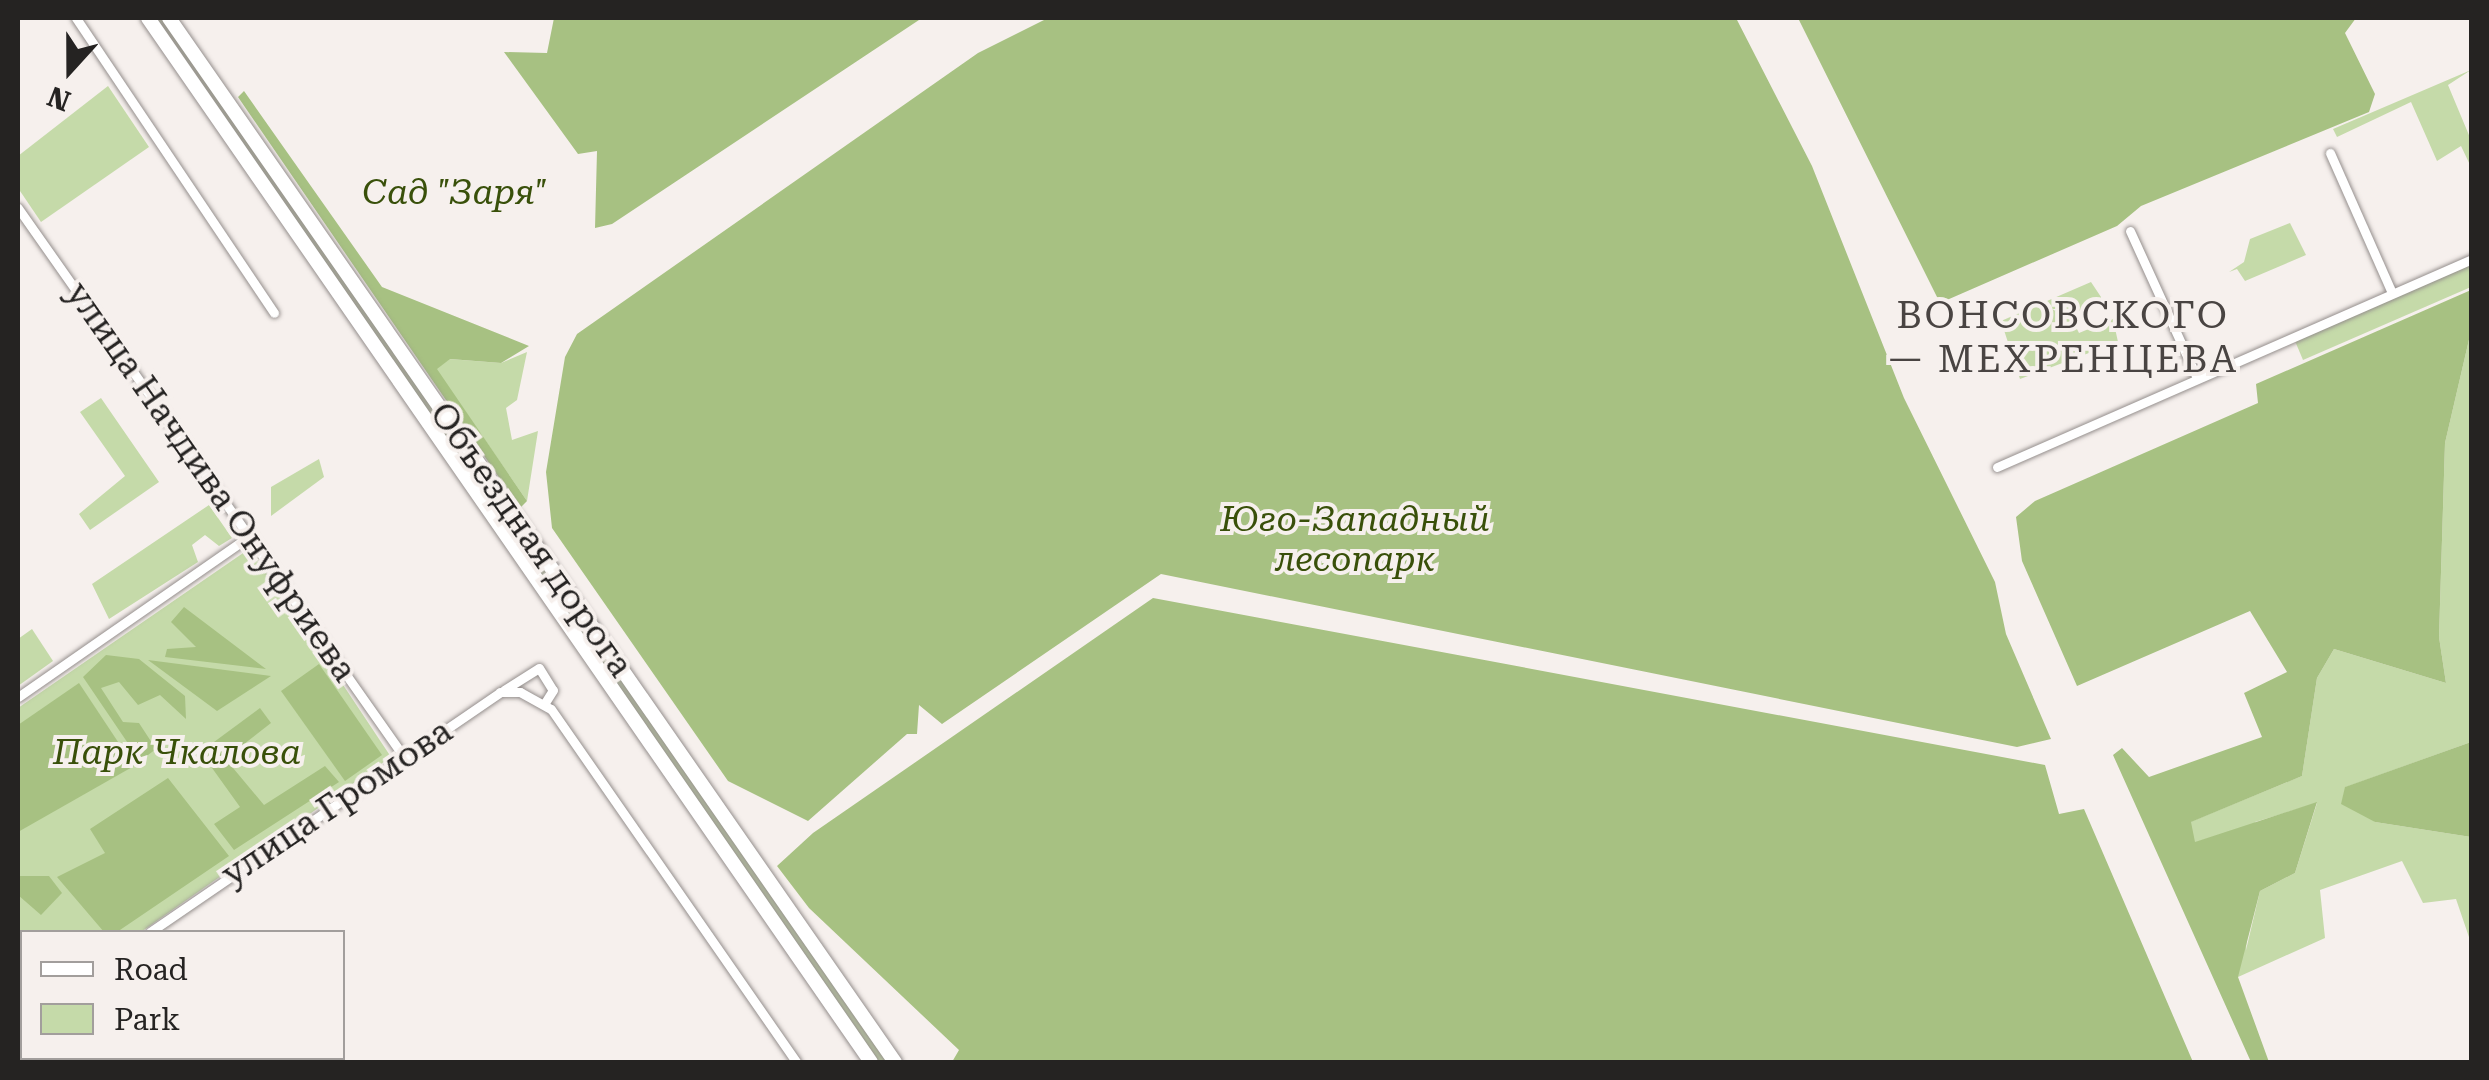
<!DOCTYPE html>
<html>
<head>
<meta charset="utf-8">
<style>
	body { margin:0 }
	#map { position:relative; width:2489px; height:1080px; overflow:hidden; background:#f6f0ed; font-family:"Roboto Serif",serif }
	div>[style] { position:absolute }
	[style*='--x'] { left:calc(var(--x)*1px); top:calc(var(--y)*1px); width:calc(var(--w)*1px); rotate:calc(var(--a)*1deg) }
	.green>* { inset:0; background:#c5daa9 }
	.forest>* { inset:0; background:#a7c182 }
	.roads { filter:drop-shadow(0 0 2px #958f8d) drop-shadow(0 0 2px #958f8d) }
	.minor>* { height:9px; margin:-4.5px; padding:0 4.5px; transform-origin:4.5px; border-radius:4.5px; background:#fff }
	.primary>* { height:14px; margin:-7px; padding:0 7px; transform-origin:7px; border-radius:7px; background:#fff }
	span { translate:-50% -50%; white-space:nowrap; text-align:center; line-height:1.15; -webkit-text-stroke:8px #f6f0ed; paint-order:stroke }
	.park-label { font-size:35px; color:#39500a; font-style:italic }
	.street-label { font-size:35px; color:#252322 }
	.neighbourhood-label { font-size:38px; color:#494442; letter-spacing:2.5px }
	.frame { position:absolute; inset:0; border:20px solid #252322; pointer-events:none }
	.legend { position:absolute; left:20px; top:930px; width:325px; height:130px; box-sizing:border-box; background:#f6f0ed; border:2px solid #a29e9c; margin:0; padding:12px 18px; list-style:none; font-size:30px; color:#252322 }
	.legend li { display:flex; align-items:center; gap:20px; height:50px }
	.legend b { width:50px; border:2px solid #a29e9c }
	.north { position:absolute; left:20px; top:20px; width:100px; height:100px; -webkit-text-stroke:8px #f6f0ed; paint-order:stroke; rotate:201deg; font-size:28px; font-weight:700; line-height:40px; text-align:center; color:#252322 }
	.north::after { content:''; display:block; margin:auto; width:35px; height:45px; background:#252322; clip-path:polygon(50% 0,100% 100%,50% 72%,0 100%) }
</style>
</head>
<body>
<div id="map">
	<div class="green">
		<div style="clip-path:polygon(157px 18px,165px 18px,889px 1062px,877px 1062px)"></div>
		<div style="clip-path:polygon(2471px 70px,2448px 85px,2471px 140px,2471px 167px,2461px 146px,2437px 161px,2411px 102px,2337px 137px,2333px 129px)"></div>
		<div style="clip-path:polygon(108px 86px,149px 147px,41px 222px,18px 188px,18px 156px)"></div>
		<div style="clip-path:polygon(2290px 223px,2306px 255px,2245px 281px,2237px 269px,2229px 272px,2244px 262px,2250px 239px)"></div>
		<div style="clip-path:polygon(2471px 263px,2471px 287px,2303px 360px,2295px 341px)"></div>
		<div style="clip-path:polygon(2091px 282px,2103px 300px,2070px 315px,2079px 333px,2113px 319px,2118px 342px,2020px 379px,2001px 321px)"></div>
		<div style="clip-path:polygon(evenodd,2471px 331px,2471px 742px,2346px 787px,2375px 822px,2471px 837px,2471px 943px,2456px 899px,2423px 903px,2402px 861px,2320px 890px,2325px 938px,2238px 977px,2240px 828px,2194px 843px,2190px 822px,2302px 776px,2317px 678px,2334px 649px,2446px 683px,2439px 637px,2445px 443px,2471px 331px,2317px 803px,2295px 873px,2260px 891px,2246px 950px,2255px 822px,2317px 803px)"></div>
		<div style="clip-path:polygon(527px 352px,517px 400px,506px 408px,512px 440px,538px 431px,527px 501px,436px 369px,449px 359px,501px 363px)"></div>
		<div style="clip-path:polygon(101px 398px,159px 482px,90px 530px,79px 514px,125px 476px,80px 412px)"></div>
		<div style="clip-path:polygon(319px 459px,324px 477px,271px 516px,271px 487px)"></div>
		<div style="clip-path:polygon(209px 505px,232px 538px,219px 546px,205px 535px,192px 545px,198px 562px,109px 619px,92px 584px)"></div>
		<div style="clip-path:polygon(246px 551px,256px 554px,391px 757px,141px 932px,22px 932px,18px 1018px,18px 708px)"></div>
		<div style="clip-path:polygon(32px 629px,53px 661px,18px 686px,18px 639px)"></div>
	</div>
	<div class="forest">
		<div style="clip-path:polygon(554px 18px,922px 18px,612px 224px,595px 228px,597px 151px,578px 154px,504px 52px,547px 53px)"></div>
		<div style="clip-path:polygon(1048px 18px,1736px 18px,1812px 166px,1904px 398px,1995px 582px,2006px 634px,2051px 739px,2017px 747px,1161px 574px,942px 724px,919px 705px,917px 734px,907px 734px,808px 821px,728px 781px,552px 528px,546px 472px,565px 357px,577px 334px,978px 53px)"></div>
		<div style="clip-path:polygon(1798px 18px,2356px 18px,2345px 33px,2375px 94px,2369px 112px,2141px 206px,2117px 226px,1940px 303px)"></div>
		<div style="clip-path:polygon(244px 91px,382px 287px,529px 346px,501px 363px,450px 359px,437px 369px,527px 501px,520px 508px,238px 97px)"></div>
		<div style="clip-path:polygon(2471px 290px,2471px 331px,2445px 443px,2439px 637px,2446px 683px,2334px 649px,2317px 678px,2302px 776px,2191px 822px,2195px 842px,2317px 802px,2295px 873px,2260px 891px,2238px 977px,2269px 1062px,2251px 1062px,2113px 755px,2122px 748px,2149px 777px,2262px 737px,2244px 693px,2287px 672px,2250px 611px,2077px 686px,2022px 561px,2016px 517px,2035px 501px,2258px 403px,2256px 384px)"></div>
		<div style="clip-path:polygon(1153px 598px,2045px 765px,2059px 814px,2084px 809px,2193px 1062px,952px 1062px,959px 1050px,809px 908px,777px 866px,813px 833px)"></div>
		<div style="clip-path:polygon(184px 607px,266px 669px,165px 657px,167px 649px,196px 647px,171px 622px)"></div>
		<div style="clip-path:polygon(106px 655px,139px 659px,185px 696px,186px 719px,160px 695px,138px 705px,119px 682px,101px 688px,123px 722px,139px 723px,156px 749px,140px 761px,83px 677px)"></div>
		<div style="clip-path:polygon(148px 660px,271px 676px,217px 711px)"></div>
		<div style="clip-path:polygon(319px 664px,382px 755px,345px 781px,281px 691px)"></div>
		<div style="clip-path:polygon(79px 683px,134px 766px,18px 832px,18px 725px)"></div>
		<div style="clip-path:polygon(260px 708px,271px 723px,226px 758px,214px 742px)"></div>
		<div style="clip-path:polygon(2471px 742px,2471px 837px,2375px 822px,2341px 804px,2345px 787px)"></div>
		<div style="clip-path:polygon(213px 744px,264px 805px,325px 766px,339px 782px,234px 850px,214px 824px,240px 807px,202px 754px)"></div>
		<div style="clip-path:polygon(168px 778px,229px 856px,117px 932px,104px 932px,57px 877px,105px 853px,90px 829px)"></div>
		<div style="clip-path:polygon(18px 876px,49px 876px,62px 893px,41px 915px,18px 895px)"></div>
	</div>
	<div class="roads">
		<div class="minor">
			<div style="--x:76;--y:18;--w:355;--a:56.1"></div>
			<div style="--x:2330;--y:153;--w:153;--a:66.1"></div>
			<div style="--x:18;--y:208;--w:671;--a:54.89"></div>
			<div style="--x:2130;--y:231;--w:162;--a:65.5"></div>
			<div style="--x:1997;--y:467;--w:519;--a:-23.65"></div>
			<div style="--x:504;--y:690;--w:41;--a:-32.2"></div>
			<div style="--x:539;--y:668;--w:26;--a:58"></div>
			<div style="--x:553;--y:690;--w:15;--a:122"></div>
			<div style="--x:18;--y:697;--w:282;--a:-34.8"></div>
			<div style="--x:150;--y:932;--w:424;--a:-34.4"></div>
			<div style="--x:500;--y:692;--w:20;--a:0"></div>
			<div style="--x:520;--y:692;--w:35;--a:29"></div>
			<div style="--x:551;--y:709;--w:430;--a:55.2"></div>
			<div style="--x:18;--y:1023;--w:5;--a:-37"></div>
		</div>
		<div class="primary">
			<div style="--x:148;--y:18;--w:1270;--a:55.3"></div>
			<div style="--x:169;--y:18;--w:1272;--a:55.19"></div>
		</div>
	</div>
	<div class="park-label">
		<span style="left:455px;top:193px">Сад "Заря"</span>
		<span style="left:1355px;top:540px">Юго-Западный<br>лесопарк</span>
		<span style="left:177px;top:753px">Парк Чкалова</span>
	</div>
	<div class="street-label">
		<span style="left:211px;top:482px;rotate:55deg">улица Начдива Онуфриева</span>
		<span style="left:531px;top:540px;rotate:55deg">Объездная дорога</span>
		<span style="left:337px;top:803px;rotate:-34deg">улица Громова</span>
	</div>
	<div class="neighbourhood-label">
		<span style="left:2063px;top:338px">ВОНСОВСКОГО<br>— МЕХРЕНЦЕВА</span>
	</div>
	<div class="frame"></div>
	<ul class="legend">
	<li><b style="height:12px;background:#fff"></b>Road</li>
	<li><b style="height:28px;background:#c5daa9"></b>Park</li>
	</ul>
	<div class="north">N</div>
</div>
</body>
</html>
